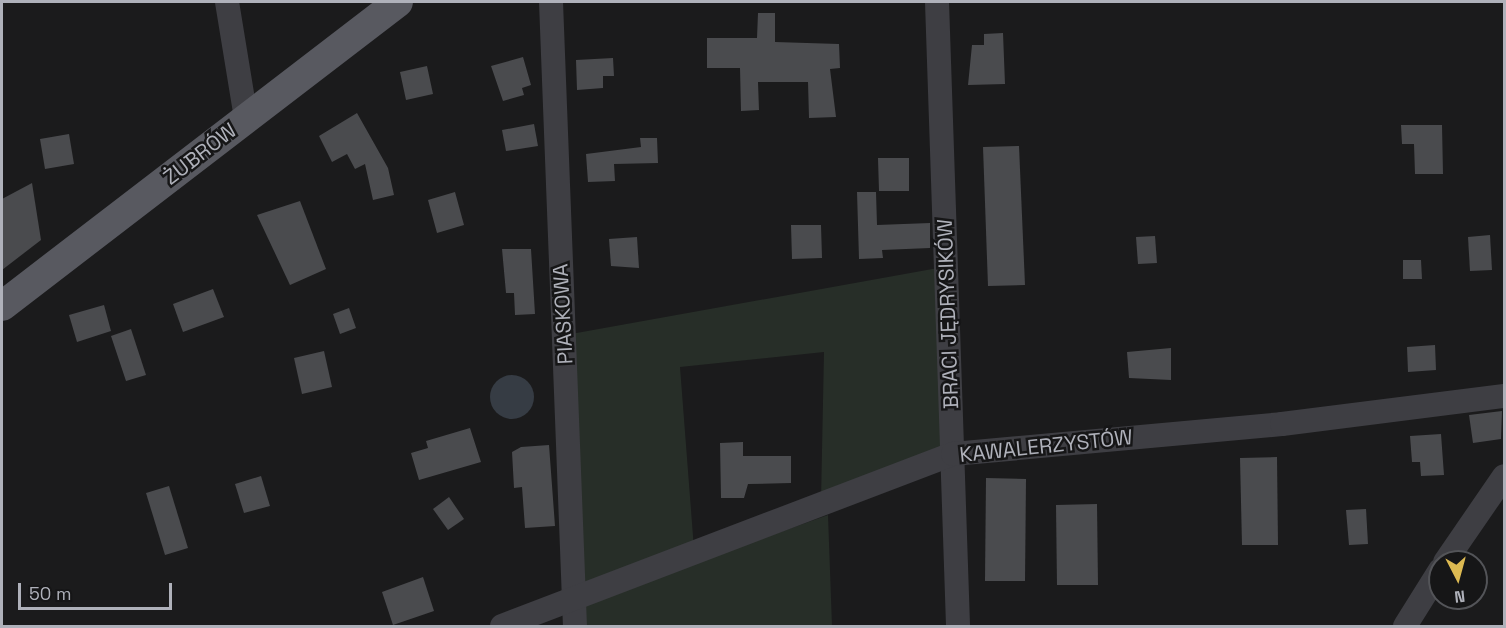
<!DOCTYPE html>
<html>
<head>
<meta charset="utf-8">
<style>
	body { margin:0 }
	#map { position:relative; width:1506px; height:628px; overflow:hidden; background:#1b1b1c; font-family:"Space Grotesk",sans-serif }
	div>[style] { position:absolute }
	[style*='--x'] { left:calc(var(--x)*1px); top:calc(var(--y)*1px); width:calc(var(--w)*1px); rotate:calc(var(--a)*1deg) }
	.green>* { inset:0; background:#272e28 }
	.water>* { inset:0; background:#363c44 }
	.round { border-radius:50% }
	.building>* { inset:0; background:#4a4b4e }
	.minor>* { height:24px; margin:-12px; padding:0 12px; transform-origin:12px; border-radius:12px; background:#3e3e43 }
	.major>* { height:30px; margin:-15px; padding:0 15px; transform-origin:15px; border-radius:15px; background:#585960 }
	span { translate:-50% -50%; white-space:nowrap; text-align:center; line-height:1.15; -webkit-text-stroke:5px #161617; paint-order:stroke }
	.street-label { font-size:21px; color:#afb1ba }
	.frame { position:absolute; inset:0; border:3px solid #afb1ba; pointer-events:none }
	.north { position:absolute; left:1428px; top:550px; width:60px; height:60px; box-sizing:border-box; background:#161617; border:2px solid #535458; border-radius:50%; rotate:174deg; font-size:16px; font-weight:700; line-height:24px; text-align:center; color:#afb1ba }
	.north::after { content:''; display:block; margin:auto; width:21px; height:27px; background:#ddba52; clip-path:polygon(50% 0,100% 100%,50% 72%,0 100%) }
	.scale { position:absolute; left:18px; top:583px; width:154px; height:27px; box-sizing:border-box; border:3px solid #afb1ba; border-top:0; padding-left:8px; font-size:18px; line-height:21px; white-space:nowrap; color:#afb1ba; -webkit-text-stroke:4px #161617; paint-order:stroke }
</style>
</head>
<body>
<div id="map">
	<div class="green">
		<div style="clip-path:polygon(938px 268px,947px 451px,821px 500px,824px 352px,680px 367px,694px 549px,582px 592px,571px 334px)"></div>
		<div style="clip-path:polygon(828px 515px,832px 626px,581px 626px,582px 603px)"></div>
	</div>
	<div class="water">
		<div class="round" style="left:490px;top:375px;width:44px;height:44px"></div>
	</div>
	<div class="building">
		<div style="clip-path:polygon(758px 13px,775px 13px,775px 42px,839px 44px,840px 68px,830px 69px,836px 117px,809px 118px,808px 82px,758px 82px,759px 110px,741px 111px,740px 68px,707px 68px,707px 38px,757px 38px)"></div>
		<div style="clip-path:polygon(1003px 33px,1005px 84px,968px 85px,972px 45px,984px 45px,984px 34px)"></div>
		<div style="clip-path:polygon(523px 57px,531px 85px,522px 88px,524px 95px,503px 101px,491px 66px)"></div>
		<div style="clip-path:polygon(613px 58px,614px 76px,603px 76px,603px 88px,577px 90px,576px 60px)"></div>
		<div style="clip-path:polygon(427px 66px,433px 94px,406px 100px,400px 72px)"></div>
		<div style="clip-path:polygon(357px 113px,388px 168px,394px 195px,373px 200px,365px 164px,355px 169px,347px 154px,332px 162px,319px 136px)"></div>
		<div style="clip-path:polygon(534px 124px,538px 146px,506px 151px,502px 130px)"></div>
		<div style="clip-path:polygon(1401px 125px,1442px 125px,1443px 174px,1415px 174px,1414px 144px,1402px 144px)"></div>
		<div style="clip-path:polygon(69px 134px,74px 164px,45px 169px,40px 139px)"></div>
		<div style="clip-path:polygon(640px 138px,657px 138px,658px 163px,614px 164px,615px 181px,588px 182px,586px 154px,641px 147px)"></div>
		<div style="clip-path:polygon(1019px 146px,1025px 285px,988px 286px,983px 147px)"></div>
		<div style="clip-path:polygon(878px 158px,909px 158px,909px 191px,879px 191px)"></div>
		<div style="clip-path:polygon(32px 183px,41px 240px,2px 270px,2px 199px)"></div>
		<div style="clip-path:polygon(455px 192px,464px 225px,437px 233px,428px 200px)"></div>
		<div style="clip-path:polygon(857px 192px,876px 192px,877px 225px,930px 223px,930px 248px,882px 250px,883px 258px,859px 259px)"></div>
		<div style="clip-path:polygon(300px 201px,326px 269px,290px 285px,257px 215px)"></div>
		<div style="clip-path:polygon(791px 225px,821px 225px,822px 258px,792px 259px)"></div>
		<div style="clip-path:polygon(1490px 235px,1492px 270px,1470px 271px,1468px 237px)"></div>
		<div style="clip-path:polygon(1155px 236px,1157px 263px,1138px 264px,1136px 237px)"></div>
		<div style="clip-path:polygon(637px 237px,639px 268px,611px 266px,609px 239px)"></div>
		<div style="clip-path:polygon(502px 249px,531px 249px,535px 314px,515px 315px,514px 293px,506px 293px)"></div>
		<div style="clip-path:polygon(1403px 260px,1421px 260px,1422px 279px,1403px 279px)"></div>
		<div style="clip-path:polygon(213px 289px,224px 317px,183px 332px,173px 304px)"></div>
		<div style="clip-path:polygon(104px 305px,111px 331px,77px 342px,69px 315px)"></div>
		<div style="clip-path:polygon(349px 308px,356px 328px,340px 334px,333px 314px)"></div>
		<div style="clip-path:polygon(131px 329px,146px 375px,126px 381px,111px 336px)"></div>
		<div style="clip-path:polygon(1435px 345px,1436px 370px,1408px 372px,1407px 347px)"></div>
		<div style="clip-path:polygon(1171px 348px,1171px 380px,1129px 378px,1127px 352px)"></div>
		<div style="clip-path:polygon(324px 351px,332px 387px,302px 394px,294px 358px)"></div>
		<div style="clip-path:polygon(1502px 411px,1501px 439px,1473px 443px,1469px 415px)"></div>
		<div style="clip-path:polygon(470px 428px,481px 462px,419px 480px,411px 453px,428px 448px,426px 441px)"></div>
		<div style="clip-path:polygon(1441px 434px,1444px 475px,1421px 476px,1420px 462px,1412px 462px,1410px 436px)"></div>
		<div style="clip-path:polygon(743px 442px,743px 456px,791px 456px,791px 483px,748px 484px,744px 498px,721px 498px,720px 443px)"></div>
		<div style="clip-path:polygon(549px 445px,555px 526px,525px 528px,522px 487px,514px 488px,512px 452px,521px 447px)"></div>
		<div style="clip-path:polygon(1277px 457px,1278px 545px,1242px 545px,1240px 458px)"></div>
		<div style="clip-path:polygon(261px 476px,270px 506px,244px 513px,235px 484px)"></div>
		<div style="clip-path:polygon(986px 478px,1026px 479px,1025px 581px,985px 581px)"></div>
		<div style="clip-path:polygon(169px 486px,188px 548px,165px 555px,146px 493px)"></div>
		<div style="clip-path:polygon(449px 497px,464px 519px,448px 530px,433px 509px)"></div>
		<div style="clip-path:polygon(1097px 504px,1098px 585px,1057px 585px,1056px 505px)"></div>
		<div style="clip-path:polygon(1366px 509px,1368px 544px,1349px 545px,1346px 510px)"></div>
		<div style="clip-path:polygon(423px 577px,434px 611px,393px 625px,382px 592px)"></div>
	</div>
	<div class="minor">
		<div style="--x:227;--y:2;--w:118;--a:80.7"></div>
		<div style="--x:551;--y:2;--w:624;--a:87.8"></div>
		<div style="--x:937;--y:2;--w:624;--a:88.07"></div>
		<div style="--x:1445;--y:562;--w:104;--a:-55.5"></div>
		<div style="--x:502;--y:626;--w:483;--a:-20.9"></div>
		<div style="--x:953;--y:454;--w:330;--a:-5.2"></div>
		<div style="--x:1282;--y:424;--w:224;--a:-7.2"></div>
		<div style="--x:1405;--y:626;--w:66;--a:-58"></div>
	</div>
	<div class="major">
		<div style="--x:2;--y:306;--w:499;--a:-37.5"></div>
	</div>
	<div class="street-label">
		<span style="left:200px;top:154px;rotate:-38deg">ŻUBRÓW</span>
		<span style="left:563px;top:314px;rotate:-93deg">PIASKOWA</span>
		<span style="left:948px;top:314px;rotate:-92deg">BRACI JĘDRYSIKÓW</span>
		<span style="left:1046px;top:446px;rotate:-6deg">KAWALERZYSTÓW</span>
	</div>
	<div class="frame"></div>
	<div class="north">N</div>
	<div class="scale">50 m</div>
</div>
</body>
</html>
